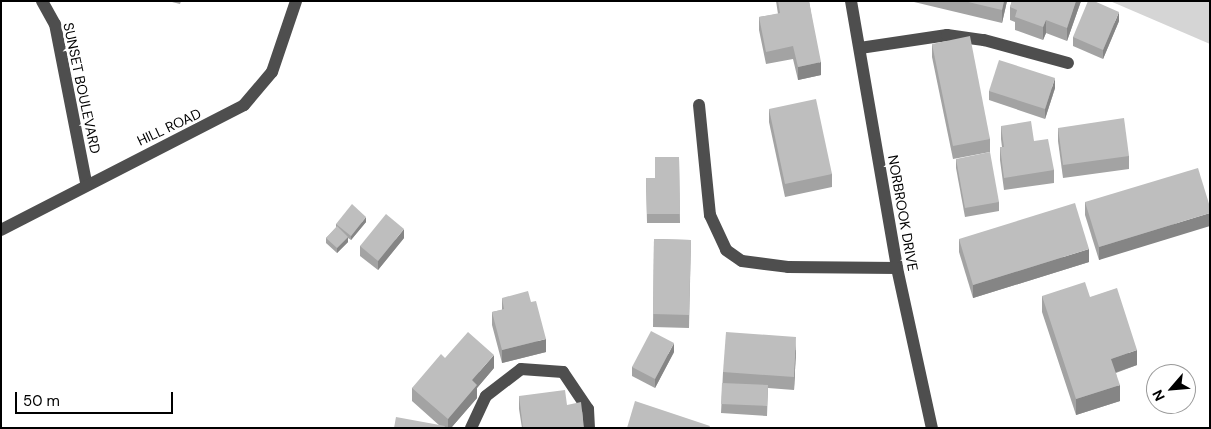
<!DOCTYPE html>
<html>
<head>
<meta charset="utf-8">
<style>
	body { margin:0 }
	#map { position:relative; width:1211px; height:429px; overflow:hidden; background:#fff; font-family:"DM Sans",sans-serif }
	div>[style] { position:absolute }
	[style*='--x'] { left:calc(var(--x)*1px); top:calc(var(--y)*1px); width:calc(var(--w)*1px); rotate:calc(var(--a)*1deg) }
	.green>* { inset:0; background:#d5d5d5 }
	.minor>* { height:12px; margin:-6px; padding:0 6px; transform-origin:6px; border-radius:6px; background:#4e4e4e }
	.wall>* { inset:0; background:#a3a3a3 }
	.shaded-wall>* { inset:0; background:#858585 }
	.building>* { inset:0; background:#bebebe }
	span { translate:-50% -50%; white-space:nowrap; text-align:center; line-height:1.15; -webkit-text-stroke:5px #fff; paint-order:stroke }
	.street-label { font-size:14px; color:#000 }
	.frame { position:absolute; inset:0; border:2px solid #000; pointer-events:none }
	.north { position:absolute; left:1146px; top:364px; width:50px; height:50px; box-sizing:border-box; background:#fff; border:1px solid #999; border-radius:50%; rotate:243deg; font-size:14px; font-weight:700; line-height:20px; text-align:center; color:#000 }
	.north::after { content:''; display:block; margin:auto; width:18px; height:22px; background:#000; clip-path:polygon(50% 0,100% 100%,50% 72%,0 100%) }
	.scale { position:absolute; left:15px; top:392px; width:158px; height:22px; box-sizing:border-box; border:2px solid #000; border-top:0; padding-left:6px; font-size:15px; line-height:18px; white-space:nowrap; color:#000; -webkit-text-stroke:4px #fff; paint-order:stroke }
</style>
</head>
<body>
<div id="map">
	<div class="green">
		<div style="clip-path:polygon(1110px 1px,1210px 1px,1210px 44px)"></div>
	</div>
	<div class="minor">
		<div style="--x:42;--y:1;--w:26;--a:61"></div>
		<div style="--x:55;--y:24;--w:161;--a:78.9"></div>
		<div style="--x:851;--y:1;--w:271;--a:80.2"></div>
		<div style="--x:897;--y:268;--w:164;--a:77.7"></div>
		<div style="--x:860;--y:48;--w:88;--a:-8.5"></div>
		<div style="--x:947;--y:35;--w:37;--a:8"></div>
		<div style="--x:984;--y:40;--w:87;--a:15.3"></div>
		<div style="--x:699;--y:105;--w:111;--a:84.3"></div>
		<div style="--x:710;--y:215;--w:38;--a:65"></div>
		<div style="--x:726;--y:250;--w:19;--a:35"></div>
		<div style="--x:742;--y:261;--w:46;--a:7.4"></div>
		<div style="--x:788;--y:267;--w:109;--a:0.5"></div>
		<div style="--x:1;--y:230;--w:273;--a:-27.2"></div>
		<div style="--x:244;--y:105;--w:43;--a:-49.7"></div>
		<div style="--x:272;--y:72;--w:75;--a:-71.3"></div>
		<div style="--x:471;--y:428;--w:35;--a:-65"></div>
		<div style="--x:486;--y:396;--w:44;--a:-37.6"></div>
		<div style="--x:521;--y:369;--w:42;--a:4.1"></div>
		<div style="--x:563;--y:372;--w:45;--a:56"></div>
		<div style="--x:588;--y:409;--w:19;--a:87"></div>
	</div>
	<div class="wall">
		<div style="clip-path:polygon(168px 1px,181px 1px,180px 4px)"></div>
		<div style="clip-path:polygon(776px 1px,809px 1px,821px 75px,798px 80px,793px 59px,766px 64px,759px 30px,759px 17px,778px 14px)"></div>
		<div style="clip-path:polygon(914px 1px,1007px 1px,1002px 23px,914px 2px)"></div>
		<div style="clip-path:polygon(1012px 1px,1081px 1px,1067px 41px,1046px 33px,1043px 40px,1015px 30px,1015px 22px,1010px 20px,1010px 7px)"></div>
		<div style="clip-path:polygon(1119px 21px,1103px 59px,1073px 46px,1073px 37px)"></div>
		<div style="clip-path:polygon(932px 44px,990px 139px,990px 152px,953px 159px,932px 57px)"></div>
		<div style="clip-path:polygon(1055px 88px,1045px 119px,989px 100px,989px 91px)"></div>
		<div style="clip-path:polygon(769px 109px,832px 174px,832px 187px,785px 197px,769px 122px)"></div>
		<div style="clip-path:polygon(1001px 126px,1034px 141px,1054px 170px,1054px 183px,1004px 190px,1000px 160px,1000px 147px,1002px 147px,1001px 139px)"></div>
		<div style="clip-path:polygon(1058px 128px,1129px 156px,1129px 169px,1063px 178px,1058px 141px)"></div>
		<div style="clip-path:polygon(679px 157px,680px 223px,647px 223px,646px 178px,655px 178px)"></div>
		<div style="clip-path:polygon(956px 159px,999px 202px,999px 211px,965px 217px,956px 168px)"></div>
		<div style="clip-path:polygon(1085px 202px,1210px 207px,1099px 260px,1085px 215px)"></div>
		<div style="clip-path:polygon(366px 222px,351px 240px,348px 238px,348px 242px,337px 253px,326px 243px,326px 238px,336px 228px,336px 224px)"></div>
		<div style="clip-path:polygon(404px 238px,378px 270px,360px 256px,360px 246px)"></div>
		<div style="clip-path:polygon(654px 239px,691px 240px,689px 328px,653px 327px)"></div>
		<div style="clip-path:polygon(959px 239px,1089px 262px,973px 298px,959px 252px)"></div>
		<div style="clip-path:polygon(1042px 296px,1090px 297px,1137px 365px,1116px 373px,1120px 401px,1076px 415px,1042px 312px)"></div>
		<div style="clip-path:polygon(502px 298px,546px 352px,502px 363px,492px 325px,492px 312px,502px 310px)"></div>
		<div style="clip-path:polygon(796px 350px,794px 390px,768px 388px,767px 416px,721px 413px,723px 372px)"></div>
		<div style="clip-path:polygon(674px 352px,655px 388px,632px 376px,632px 367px)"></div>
		<div style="clip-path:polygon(494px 368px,477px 388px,477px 398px,451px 428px,394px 428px,440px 426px,412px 401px,412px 388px)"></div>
		<div style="clip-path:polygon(519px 396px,567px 405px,584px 428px,522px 428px,519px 409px)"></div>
	</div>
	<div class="shaded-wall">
		<div style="clip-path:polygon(1004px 1px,1007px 1px,1002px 23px,1002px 10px)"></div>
		<div style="clip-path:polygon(1076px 1px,1081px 1px,1067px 41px,1067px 28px)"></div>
		<div style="clip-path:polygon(1119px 12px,1119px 21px,1103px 59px,1103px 50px)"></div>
		<div style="clip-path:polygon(1046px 20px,1046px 33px,1043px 40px,1043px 27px)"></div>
		<div style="clip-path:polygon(821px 62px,821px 75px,798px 80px,798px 67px)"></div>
		<div style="clip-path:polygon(1055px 78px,1055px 88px,1045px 119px,1045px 109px)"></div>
		<div style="clip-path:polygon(1210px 213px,1210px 226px,1099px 260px,1099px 247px)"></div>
		<div style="clip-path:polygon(366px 217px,366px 222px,351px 240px,351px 236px)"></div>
		<div style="clip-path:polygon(404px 229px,404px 238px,378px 270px,378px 261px)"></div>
		<div style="clip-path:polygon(348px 237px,348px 242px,337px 253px,337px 248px)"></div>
		<div style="clip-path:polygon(1089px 249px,1089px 262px,973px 298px,973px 285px)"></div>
		<div style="clip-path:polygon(796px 337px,796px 350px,794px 390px,794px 377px)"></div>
		<div style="clip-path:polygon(546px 339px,546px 352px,502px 363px,502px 350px)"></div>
		<div style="clip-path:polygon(674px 343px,674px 352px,655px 388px,655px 379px)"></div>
		<div style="clip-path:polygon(1137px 350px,1137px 365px,1111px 374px,1111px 359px)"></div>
		<div style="clip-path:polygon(494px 355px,494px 368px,477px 388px,477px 398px,451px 428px,448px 428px,448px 419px,472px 380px)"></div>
		<div style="clip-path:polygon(1120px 385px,1120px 401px,1076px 415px,1076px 399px)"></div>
	</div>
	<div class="building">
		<div style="clip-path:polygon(778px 1px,809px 1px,821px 62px,798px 67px,793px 46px,766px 52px,759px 17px,780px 13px)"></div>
		<div style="clip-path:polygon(964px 1px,1004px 1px,1002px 10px)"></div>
		<div style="clip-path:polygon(1012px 1px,1076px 1px,1067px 28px,1046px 20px,1043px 27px,1015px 17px,1017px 10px,1010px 7px)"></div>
		<div style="clip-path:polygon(1088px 1px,1094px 1px,1119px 12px,1103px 50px,1073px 37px)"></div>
		<div style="clip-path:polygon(970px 36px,990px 139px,953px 146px,932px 44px)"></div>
		<div style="clip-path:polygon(999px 60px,1055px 78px,1045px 109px,989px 91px)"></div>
		<div style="clip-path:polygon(816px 99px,832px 174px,785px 184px,769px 109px)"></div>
		<div style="clip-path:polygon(1124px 118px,1129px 156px,1063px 165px,1058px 128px)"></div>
		<div style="clip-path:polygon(1031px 121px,1034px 141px,1048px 139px,1054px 170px,1004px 178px,1000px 147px,1004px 147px,1001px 126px)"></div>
		<div style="clip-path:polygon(990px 152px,999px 202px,965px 208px,956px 159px)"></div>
		<div style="clip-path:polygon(655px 157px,679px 157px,680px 214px,647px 214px,646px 178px,655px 178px)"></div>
		<div style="clip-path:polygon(1198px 168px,1210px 207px,1210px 213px,1099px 247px,1085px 202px)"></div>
		<div style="clip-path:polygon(1075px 203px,1089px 249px,973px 285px,959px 239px)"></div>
		<div style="clip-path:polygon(352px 204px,366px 217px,351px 236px,336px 224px)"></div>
		<div style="clip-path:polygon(386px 214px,404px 229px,378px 261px,360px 246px)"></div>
		<div style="clip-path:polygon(337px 226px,348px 237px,337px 248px,326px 238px)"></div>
		<div style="clip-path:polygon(654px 239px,691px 240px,689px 315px,653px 314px)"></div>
		<div style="clip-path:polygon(1085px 282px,1090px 297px,1117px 288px,1137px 350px,1111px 359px,1120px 385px,1076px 399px,1042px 296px)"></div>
		<div style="clip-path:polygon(528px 291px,531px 302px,536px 301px,546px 339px,502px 350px,492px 312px,504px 309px,502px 298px)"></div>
		<div style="clip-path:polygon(651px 331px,674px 343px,655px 379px,632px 367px)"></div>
		<div style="clip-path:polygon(468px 332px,494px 355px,472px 380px,477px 385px,448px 419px,412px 388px,441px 354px,445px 358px)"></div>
		<div style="clip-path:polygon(726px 332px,796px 337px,794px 377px,723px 372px)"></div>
		<div style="clip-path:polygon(722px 383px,768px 385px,767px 406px,721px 404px)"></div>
		<div style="clip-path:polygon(565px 390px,567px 405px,581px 402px,584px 428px,523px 428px,519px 396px)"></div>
		<div style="clip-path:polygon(635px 401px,710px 426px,709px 428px,627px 428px)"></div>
		<div style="clip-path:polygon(396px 417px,445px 426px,444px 428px,394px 428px)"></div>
	</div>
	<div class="street-label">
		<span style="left:82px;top:88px;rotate:78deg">SUNSET BOULEVARD</span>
		<span style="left:169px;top:127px;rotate:-25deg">HILL ROAD</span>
		<span style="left:903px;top:213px;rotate:80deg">NORBROOK DRIVE</span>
	</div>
	<div class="frame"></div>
	<div class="north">N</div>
	<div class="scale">50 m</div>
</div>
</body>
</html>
